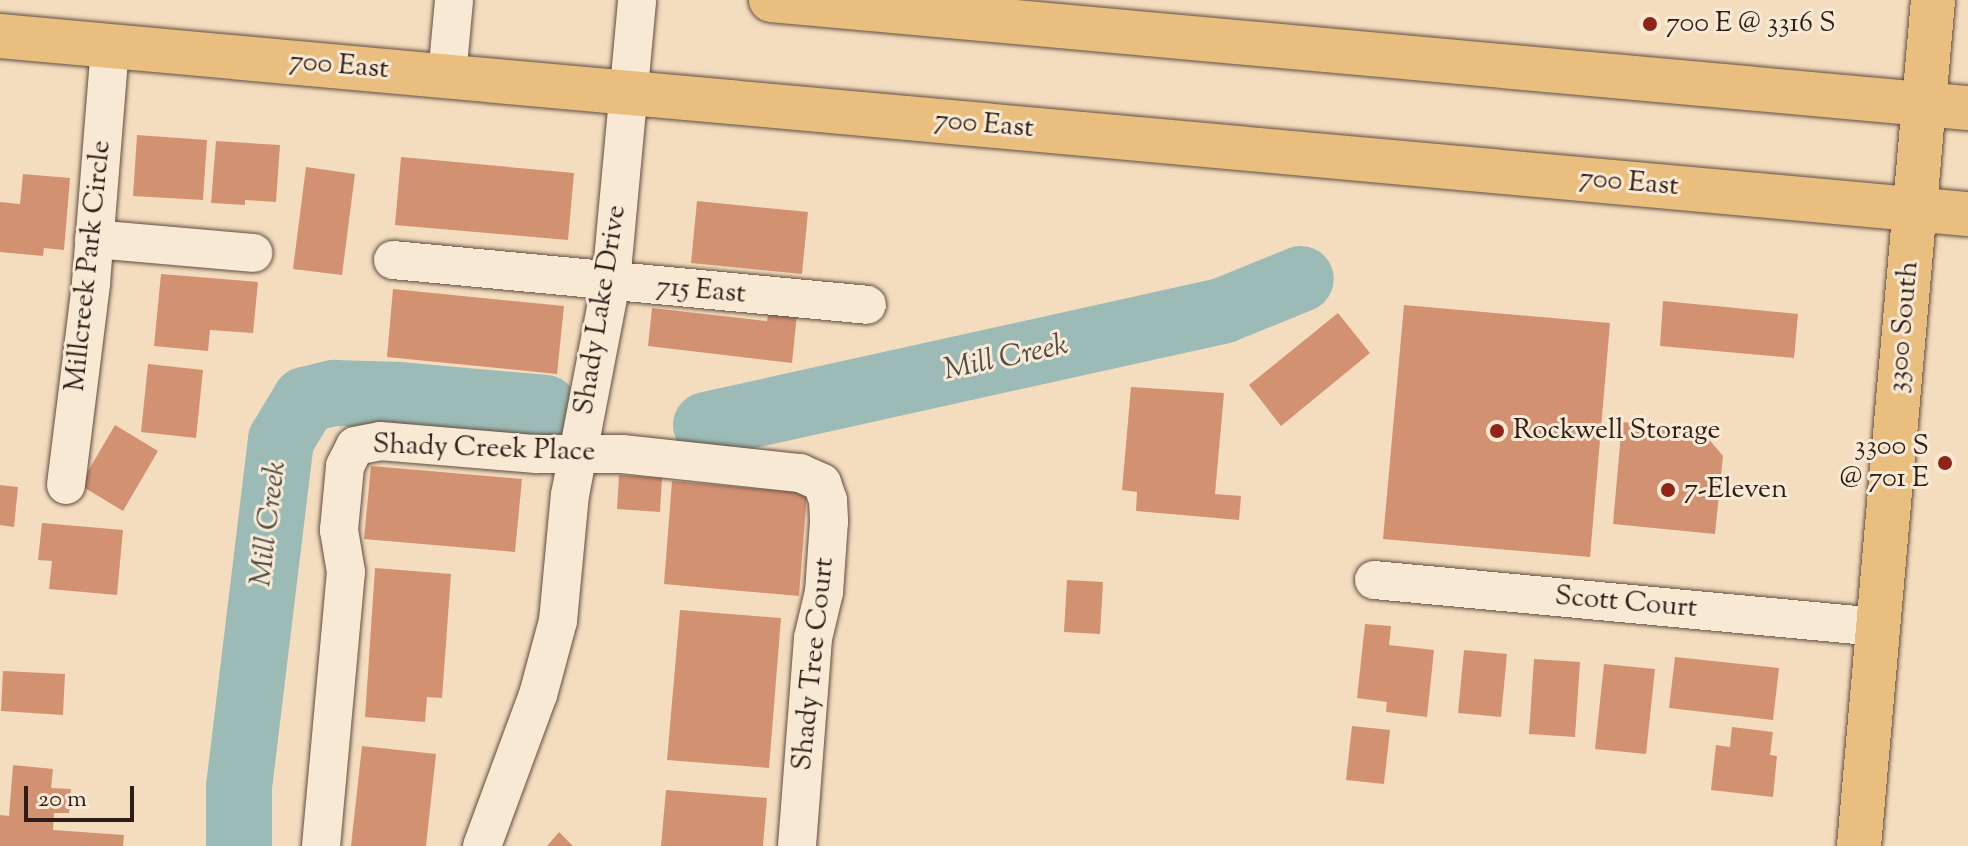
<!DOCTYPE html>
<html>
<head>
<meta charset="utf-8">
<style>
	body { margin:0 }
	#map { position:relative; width:1968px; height:846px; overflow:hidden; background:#f4ddbe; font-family:"Sorts Mill Goudy",serif }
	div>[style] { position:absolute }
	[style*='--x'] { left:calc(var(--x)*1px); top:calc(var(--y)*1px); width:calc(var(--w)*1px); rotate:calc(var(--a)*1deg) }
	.river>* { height:66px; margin:-33px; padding:0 33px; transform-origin:33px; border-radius:33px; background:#9cbbb6 }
	.building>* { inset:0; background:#d29272 }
	.roads { filter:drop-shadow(0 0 2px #604d41) drop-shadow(0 0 2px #604d41) }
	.street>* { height:38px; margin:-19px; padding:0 19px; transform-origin:19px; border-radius:19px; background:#f8e9d5 }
	.primary>* { height:44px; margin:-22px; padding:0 22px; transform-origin:22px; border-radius:22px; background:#eabe7f }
	.dots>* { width:22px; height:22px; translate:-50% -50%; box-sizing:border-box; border:4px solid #f8e9d5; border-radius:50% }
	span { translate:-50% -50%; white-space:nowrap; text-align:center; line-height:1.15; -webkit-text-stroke:6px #f8e9d5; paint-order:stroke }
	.poi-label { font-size:28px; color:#2e1d17 }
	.left { translate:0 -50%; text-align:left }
	.right { translate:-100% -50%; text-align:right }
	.street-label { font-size:28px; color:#2e1d17 }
	.water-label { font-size:30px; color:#4f4c47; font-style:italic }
	.scale { position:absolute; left:24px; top:786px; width:110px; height:36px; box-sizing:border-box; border:4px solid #2e1d17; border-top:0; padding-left:10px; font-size:24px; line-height:28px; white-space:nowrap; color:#2e1d17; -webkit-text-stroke:6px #f8e9d5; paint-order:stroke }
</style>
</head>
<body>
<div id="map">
	<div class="river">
		<div style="--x:706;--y:425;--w:528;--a:-12.46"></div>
		<div style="--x:1222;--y:311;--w:85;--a:-22.1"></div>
		<div style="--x:239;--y:846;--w:59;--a:-90"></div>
		<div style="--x:239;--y:787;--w:350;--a:-83.1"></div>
		<div style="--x:281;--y:440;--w:47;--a:-59"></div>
		<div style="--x:305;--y:400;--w:30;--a:-14"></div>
		<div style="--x:334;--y:393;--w:66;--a:1.7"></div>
		<div style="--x:400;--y:395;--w:146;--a:5.1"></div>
	</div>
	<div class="building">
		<div style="clip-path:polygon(137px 135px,207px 140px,203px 200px,133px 196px)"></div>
		<div style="clip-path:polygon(216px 141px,280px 145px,276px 202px,245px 200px,245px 205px,211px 203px)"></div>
		<div style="clip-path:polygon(401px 157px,574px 173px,568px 240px,395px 225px)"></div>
		<div style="clip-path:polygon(306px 167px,355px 174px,342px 275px,293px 269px)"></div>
		<div style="clip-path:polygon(23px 174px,70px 178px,64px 250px,44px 248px,43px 256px,0 252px,0 202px,20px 204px)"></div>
		<div style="clip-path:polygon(697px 201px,808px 212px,802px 274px,691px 263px)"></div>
		<div style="clip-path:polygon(161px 274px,258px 282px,253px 333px,210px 330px,208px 351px,154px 346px)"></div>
		<div style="clip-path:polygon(393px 289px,564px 306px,557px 374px,387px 357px)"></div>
		<div style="clip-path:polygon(1663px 301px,1798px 314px,1794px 358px,1660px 346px)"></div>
		<div style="clip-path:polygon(1404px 305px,1610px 323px,1590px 557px,1383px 539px)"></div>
		<div style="clip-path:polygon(652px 308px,767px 321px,769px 311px,797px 314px,792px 363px,648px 346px)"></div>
		<div style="clip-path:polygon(1338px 313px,1370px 353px,1281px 426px,1249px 385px)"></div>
		<div style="clip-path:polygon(148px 364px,203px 370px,196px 438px,141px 432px)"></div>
		<div style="clip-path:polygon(1131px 387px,1224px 393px,1215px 494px,1241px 496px,1239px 520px,1136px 511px,1137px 492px,1122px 490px)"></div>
		<div style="clip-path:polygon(1622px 422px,1701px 430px,1723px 456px,1715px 534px,1613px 524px)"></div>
		<div style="clip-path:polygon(115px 425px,158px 451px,123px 511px,80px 485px)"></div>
		<div style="clip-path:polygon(371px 466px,522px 479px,515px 552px,364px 539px)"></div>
		<div style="clip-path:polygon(619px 475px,662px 478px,660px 512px,617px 509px)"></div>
		<div style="clip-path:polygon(672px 481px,807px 493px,799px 596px,664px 584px)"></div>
		<div style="clip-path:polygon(0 485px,18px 487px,14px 527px,0 525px)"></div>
		<div style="clip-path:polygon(42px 523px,123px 530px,117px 595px,49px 589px,52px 561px,38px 560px)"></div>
		<div style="clip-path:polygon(375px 568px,451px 574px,442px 698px,427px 697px,425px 722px,365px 717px)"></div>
		<div style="clip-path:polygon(1067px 580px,1103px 582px,1100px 634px,1064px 632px)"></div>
		<div style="clip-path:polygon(680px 610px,781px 618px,769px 768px,667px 760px)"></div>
		<div style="clip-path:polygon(1365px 624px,1391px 626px,1389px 645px,1434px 650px,1427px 717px,1386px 712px,1387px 702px,1357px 698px)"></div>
		<div style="clip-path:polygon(1464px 650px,1507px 654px,1501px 717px,1458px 713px)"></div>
		<div style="clip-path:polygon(1675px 657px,1779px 668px,1773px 720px,1669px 708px)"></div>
		<div style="clip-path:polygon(1534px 659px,1580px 662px,1575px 737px,1529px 734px)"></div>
		<div style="clip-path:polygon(1604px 664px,1655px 669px,1646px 754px,1595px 749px)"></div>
		<div style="clip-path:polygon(3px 671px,65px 674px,63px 715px,1px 711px)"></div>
		<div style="clip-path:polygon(1352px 726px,1390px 730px,1384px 784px,1346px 780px)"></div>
		<div style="clip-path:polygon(1732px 727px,1773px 732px,1770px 755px,1777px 756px,1773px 797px,1711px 790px,1716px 745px,1730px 747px)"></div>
		<div style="clip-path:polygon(362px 746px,436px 754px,426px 846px,351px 846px)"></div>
		<div style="clip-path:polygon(13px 765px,53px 769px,51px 788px,71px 789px,69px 813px,54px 813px,53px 830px,124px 835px,123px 846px,0 846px,0 815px,9px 816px)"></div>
		<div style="clip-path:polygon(666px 790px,767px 798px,763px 846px,661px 846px)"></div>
		<div style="clip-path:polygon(559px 832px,573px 846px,547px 846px)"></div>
	</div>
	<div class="roads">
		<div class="street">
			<div style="--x:447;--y:76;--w:76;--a:-84.7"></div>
			<div style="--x:94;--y:239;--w:160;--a:5"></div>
			<div style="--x:393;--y:260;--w:476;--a:5.4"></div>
			<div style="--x:66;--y:485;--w:204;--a:-82.9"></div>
			<div style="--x:91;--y:283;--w:238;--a:-85.4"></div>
			<div style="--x:1374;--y:580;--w:506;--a:5.33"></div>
			<div style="--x:321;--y:846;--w:275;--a:-84.8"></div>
			<div style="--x:346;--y:572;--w:43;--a:-99.5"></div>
			<div style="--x:339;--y:530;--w:64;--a:-84.6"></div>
			<div style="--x:345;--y:466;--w:22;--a:-63"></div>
			<div style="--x:355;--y:446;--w:25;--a:-11"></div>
			<div style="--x:380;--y:441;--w:157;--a:4.8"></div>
			<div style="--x:536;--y:454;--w:86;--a:0"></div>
			<div style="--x:622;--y:454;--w:179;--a:6.1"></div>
			<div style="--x:800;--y:473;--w:24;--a:24"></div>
			<div style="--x:822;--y:483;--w:18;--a:71"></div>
			<div style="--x:828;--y:500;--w:21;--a:87"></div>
			<div style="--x:829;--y:521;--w:71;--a:94"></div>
			<div style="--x:824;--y:592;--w:47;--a:103.4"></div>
			<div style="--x:813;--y:638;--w:209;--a:94.4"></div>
			<div style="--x:482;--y:846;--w:161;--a:-69.7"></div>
			<div style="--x:538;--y:695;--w:77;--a:-74.9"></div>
			<div style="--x:558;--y:621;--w:127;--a:-84.6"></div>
			<div style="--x:570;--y:495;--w:217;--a:-79.1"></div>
			<div style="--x:611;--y:282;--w:283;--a:-84.7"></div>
		</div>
		<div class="primary">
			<div style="--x:771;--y:0;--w:1202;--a:5.16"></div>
			<div style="--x:0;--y:36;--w:1976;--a:5.17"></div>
			<div style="--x:1859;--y:846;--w:849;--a:-85"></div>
		</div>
	</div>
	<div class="dots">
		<div style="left:1650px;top:24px;background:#8f2418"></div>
		<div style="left:1497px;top:431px;background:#8f2418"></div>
		<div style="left:1945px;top:463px;background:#8f2418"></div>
		<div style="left:1668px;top:490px;background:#8f2418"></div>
	</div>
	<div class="poi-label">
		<span class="left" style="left:1666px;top:24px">700 E @ 3316 S</span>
		<span class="left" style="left:1513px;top:431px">Rockwell Storage</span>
		<span class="right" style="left:1929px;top:463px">3300 S<br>@ 701 E</span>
		<span class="left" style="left:1684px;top:490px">7-Eleven</span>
	</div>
	<div class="street-label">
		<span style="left:339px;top:66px;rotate:5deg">700 East</span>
		<span style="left:984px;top:125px;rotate:5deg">700 East</span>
		<span style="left:1629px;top:183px;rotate:5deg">700 East</span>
		<span style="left:89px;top:266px;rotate:-84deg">Millcreek Park Circle</span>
		<span style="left:701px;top:291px;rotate:5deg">715 East</span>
		<span style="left:601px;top:310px;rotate:-81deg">Shady Lake Drive</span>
		<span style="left:1904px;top:327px;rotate:-85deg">3300 South</span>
		<span style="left:484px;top:449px;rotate:2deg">Shady Creek Place</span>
		<span style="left:1626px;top:603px;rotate:5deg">Scott Court</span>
		<span style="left:814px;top:664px;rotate:-84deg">Shady Tree Court</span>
	</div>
	<div class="water-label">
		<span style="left:1006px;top:359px;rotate:-12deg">Mill Creek</span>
		<span style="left:270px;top:524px;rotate:-83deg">Mill Creek</span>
	</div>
	<div class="scale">20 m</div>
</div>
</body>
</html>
